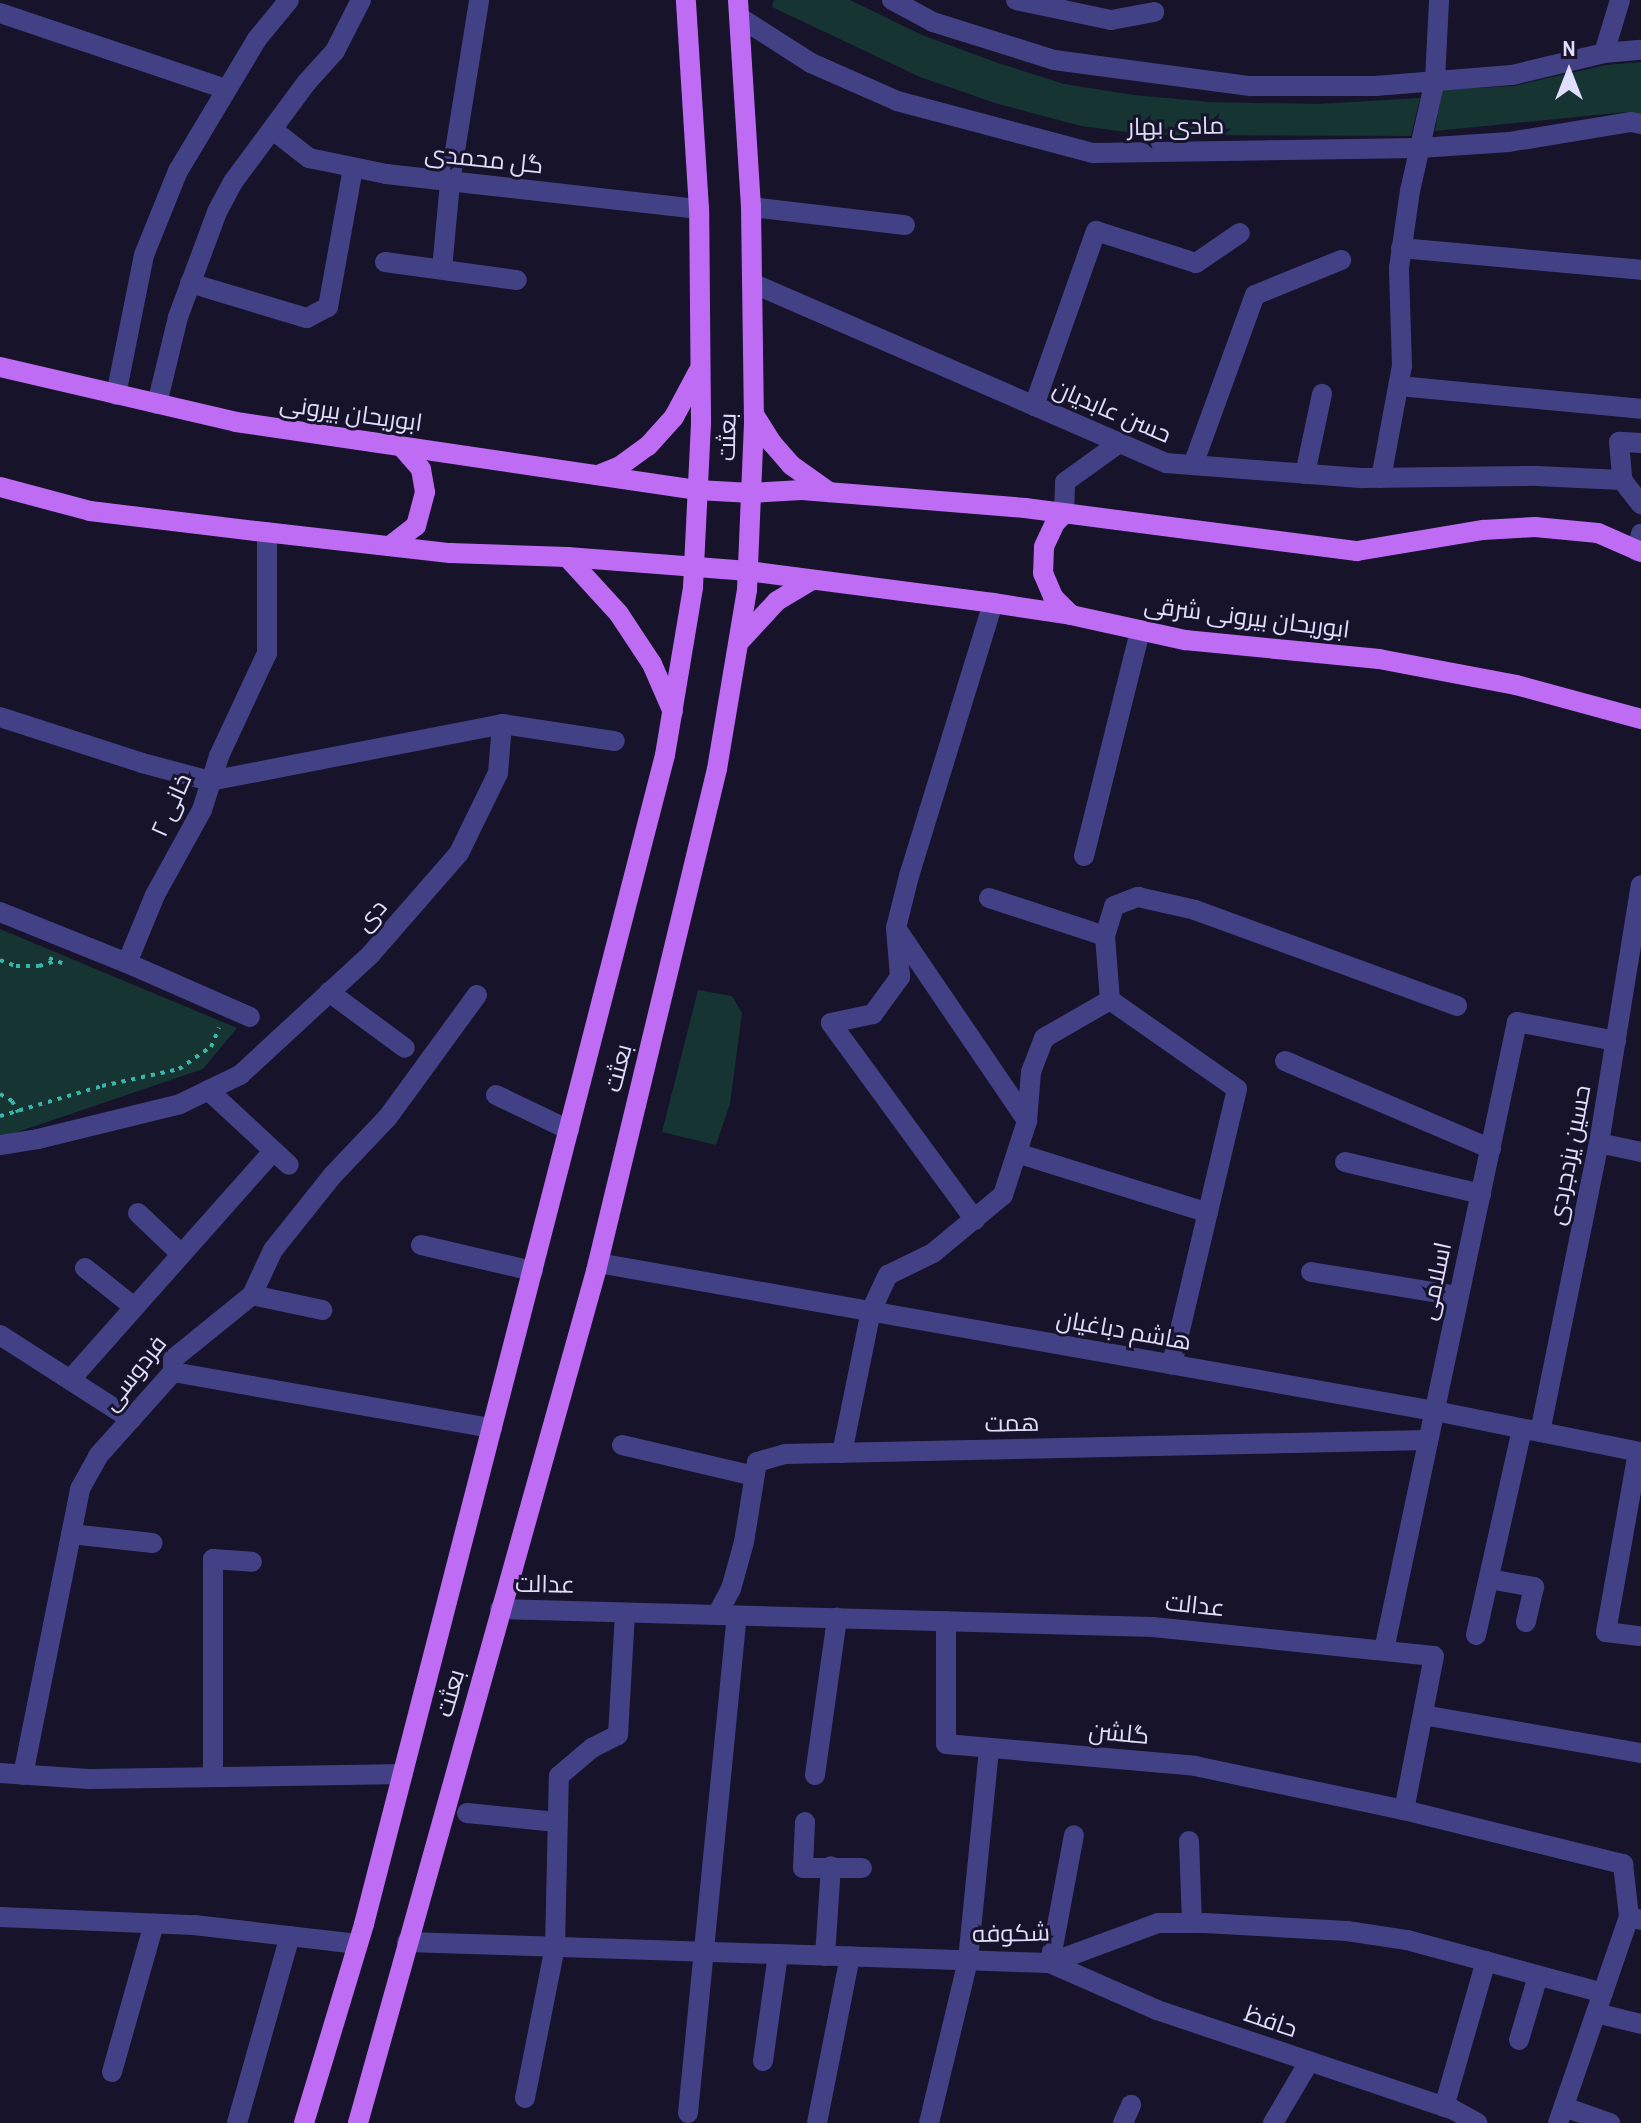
<!DOCTYPE html>
<html>
<head>
<meta charset="utf-8">
<style>
	body { margin:0 }
	#map { position:relative; width:1641px; height:2123px; overflow:hidden; background:#16132a; font-family:"Archivo Narrow",Cairo,sans-serif }
	div>[style] { position:absolute }
	[style*='--x'] { left:calc(var(--x)*1px); top:calc(var(--y)*1px); width:calc(var(--w)*1px); rotate:calc(var(--a)*1deg) }
	.green>* { inset:0; background:#163432 }
	.path>* { height:4px; margin-top:-2px; transform-origin:0; background:repeating-linear-gradient(90deg,#39b5ab 0 4px,transparent 0 10px) }
	.minor>* { height:20px; margin:-10px; padding:0 10px; transform-origin:10px; border-radius:10px; background:#424186 }
	.major>* { height:20px; margin:-10px; padding:0 10px; transform-origin:10px; border-radius:10px; background:#bf6cf5 }
	span { translate:-50% -50%; white-space:nowrap; text-align:center; line-height:1.15; -webkit-text-stroke:6px #16132a; paint-order:stroke }
	.street-label { font-size:24px; color:#e1defd }
	.north { position:absolute; left:1529px; top:32px; width:80px; height:80px; -webkit-text-stroke:6px #16132a; paint-order:stroke; rotate:0deg; font-size:22px; font-weight:700; line-height:32px; text-align:center; color:#e1defd }
	.north::after { content:''; display:block; margin:auto; width:28px; height:36px; background:#e1defd; clip-path:polygon(50% 0,100% 100%,50% 72%,0 100%) }
</style>
</head>
<body>
<div id="map">
	<div class="green">
		<div style="clip-path:polygon(774px 0,850px 0,922px 35px,998px 63px,1064px 84px,1134px 95px,1210px 102px,1318px 104px,1420px 98px,1411px 136px,1149px 135px,1081px 126px,998px 104px,920px 77px,772px 7px)"></div>
		<div style="clip-path:polygon(1641px 62px,1641px 114px,1627px 112px,1435px 131px,1442px 90px,1513px 86px,1606px 65px)"></div>
		<div style="clip-path:polygon(0 929px,237px 1028px,203px 1069px,0 1138px)"></div>
		<div style="clip-path:polygon(698px 990px,732px 996px,742px 1013px,730px 1104px,716px 1145px,662px 1132px)"></div>
	</div>
	<div class="path">
		<div style="--x:49;--y:958;--w:19;--a:21"></div>
		<div style="--x:0;--y:960;--w:17;--a:21"></div>
		<div style="--x:16;--y:966;--w:23;--a:0"></div>
		<div style="--x:39;--y:966;--w:17;--a:-17"></div>
		<div style="--x:0;--y:1094;--w:14;--a:30"></div>
		<div style="--x:12;--y:1101;--w:13;--a:61"></div>
		<div style="--x:0;--y:1116;--w:106;--a:-16.4"></div>
		<div style="--x:102;--y:1086;--w:79;--a:-12.4"></div>
		<div style="--x:179;--y:1069;--w:39;--a:-35"></div>
		<div style="--x:211;--y:1047;--w:21;--a:-67"></div>
	</div>
	<div class="minor">
		<div style="--x:892;--y:0;--w:47;--a:28.2"></div>
		<div style="--x:933;--y:22;--w:127;--a:17.4"></div>
		<div style="--x:1054;--y:60;--w:198;--a:7.6"></div>
		<div style="--x:1250;--y:86;--w:125;--a:0"></div>
		<div style="--x:1375;--y:86;--w:137;--a:-4.6"></div>
		<div style="--x:1512;--y:75;--w:95;--a:-13.4"></div>
		<div style="--x:1604;--y:53;--w:37;--a:-5"></div>
		<div style="--x:1016;--y:0;--w:97;--a:11.9"></div>
		<div style="--x:1111;--y:20;--w:44;--a:-10.5"></div>
		<div style="--x:0;--y:13;--w:238;--a:18.6"></div>
		<div style="--x:739;--y:17;--w:85;--a:32.6"></div>
		<div style="--x:811;--y:63;--w:94;--a:23.8"></div>
		<div style="--x:897;--y:101;--w:203;--a:14.9"></div>
		<div style="--x:1093;--y:153;--w:326;--a:-0.9"></div>
		<div style="--x:1419;--y:148;--w:90;--a:-3.8"></div>
		<div style="--x:1509;--y:142;--w:124;--a:-9.3"></div>
		<div style="--x:1631;--y:122;--w:10;--a:11"></div>
		<div style="--x:1604;--y:53;--w:55;--a:-73.2"></div>
		<div style="--x:273;--y:130;--w:46;--a:37.9"></div>
		<div style="--x:309;--y:158;--w:79;--a:11.7"></div>
		<div style="--x:386;--y:174;--w:315;--a:6.4"></div>
		<div style="--x:751;--y:207;--w:155;--a:6.7"></div>
		<div style="--x:1401;--y:248;--w:241;--a:5.2"></div>
		<div style="--x:385;--y:262;--w:133;--a:7.8"></div>
		<div style="--x:442;--y:269;--w:87;--a:-84.7"></div>
		<div style="--x:450;--y:182;--w:184;--a:-80.9"></div>
		<div style="--x:190;--y:283;--w:122;--a:16.7"></div>
		<div style="--x:307;--y:318;--w:24;--a:-28"></div>
		<div style="--x:328;--y:307;--w:141;--a:-79.8"></div>
		<div style="--x:752;--y:283;--w:451;--a:23.5"></div>
		<div style="--x:1166;--y:463;--w:198;--a:4.4"></div>
		<div style="--x:1363;--y:478;--w:174;--a:-0.7"></div>
		<div style="--x:1537;--y:476;--w:85;--a:2.7"></div>
		<div style="--x:1399;--y:386;--w:243;--a:5.4"></div>
		<div style="--x:116;--y:395;--w:143;--a:-78.7"></div>
		<div style="--x:144;--y:255;--w:91;--a:-68"></div>
		<div style="--x:178;--y:171;--w:154;--a:-59.1"></div>
		<div style="--x:257;--y:39;--w:50;--a:-50.6"></div>
		<div style="--x:157;--y:404;--w:89;--a:-76.4"></div>
		<div style="--x:178;--y:317;--w:112;--a:-69.6"></div>
		<div style="--x:217;--y:212;--w:34;--a:-62"></div>
		<div style="--x:233;--y:182;--w:124;--a:-53.5"></div>
		<div style="--x:307;--y:82;--w:42;--a:-47.9"></div>
		<div style="--x:335;--y:51;--w:57;--a:-63"></div>
		<div style="--x:1034;--y:406;--w:186;--a:-70.5"></div>
		<div style="--x:1096;--y:231;--w:105;--a:17.7"></div>
		<div style="--x:1196;--y:263;--w:53;--a:-34.3"></div>
		<div style="--x:1641;--y:443;--w:22;--a:-177"></div>
		<div style="--x:1619;--y:442;--w:38;--a:85"></div>
		<div style="--x:1622;--y:480;--w:31;--a:52"></div>
		<div style="--x:1193;--y:465;--w:181;--a:-70"></div>
		<div style="--x:1255;--y:295;--w:93;--a:-22.1"></div>
		<div style="--x:1305;--y:474;--w:82;--a:-78"></div>
		<div style="--x:1381;--y:478;--w:114;--a:-79.4"></div>
		<div style="--x:1402;--y:366;--w:98;--a:-91.8"></div>
		<div style="--x:1399;--y:268;--w:78;--a:-81.9"></div>
		<div style="--x:1410;--y:191;--w:114;--a:-77.3"></div>
		<div style="--x:1435;--y:80;--w:80;--a:-87.1"></div>
		<div style="--x:1064;--y:514;--w:32;--a:-88"></div>
		<div style="--x:1065;--y:482;--w:67;--a:-35.8"></div>
		<div style="--x:1637;--y:551;--w:18;--a:-77"></div>
		<div style="--x:0;--y:717;--w:149;--a:17.9"></div>
		<div style="--x:142;--y:763;--w:70;--a:14.8"></div>
		<div style="--x:210;--y:781;--w:298;--a:-11"></div>
		<div style="--x:502;--y:724;--w:114;--a:8.6"></div>
		<div style="--x:1084;--y:856;--w:232;--a:-76"></div>
		<div style="--x:989;--y:898;--w:122;--a:18.1"></div>
		<div style="--x:0;--y:912;--w:137;--a:21.9"></div>
		<div style="--x:127;--y:963;--w:74;--a:-67.6"></div>
		<div style="--x:155;--y:895;--w:97;--a:-61.1"></div>
		<div style="--x:202;--y:810;--w:57;--a:-72.5"></div>
		<div style="--x:219;--y:756;--w:114;--a:-65"></div>
		<div style="--x:267;--y:653;--w:121;--a:-90"></div>
		<div style="--x:898;--y:931;--w:230;--a:55.8"></div>
		<div style="--x:127;--y:963;--w:134;--a:23.7"></div>
		<div style="--x:329;--y:992;--w:94;--a:36.4"></div>
		<div style="--x:1110;--y:1000;--w:155;--a:35"></div>
		<div style="--x:1237;--y:1089;--w:283;--a:103.3"></div>
		<div style="--x:1285;--y:1061;--w:224;--a:23.1"></div>
		<div style="--x:208;--y:1090;--w:110;--a:42.8"></div>
		<div style="--x:496;--y:1095;--w:81;--a:25.6"></div>
		<div style="--x:1599;--y:1143;--w:43;--a:12.1"></div>
		<div style="--x:0;--y:1145;--w:38;--a:-9"></div>
		<div style="--x:38;--y:1139;--w:146;--a:-13.8"></div>
		<div style="--x:180;--y:1104;--w:67;--a:-25.8"></div>
		<div style="--x:240;--y:1075;--w:178;--a:-42.7"></div>
		<div style="--x:371;--y:954;--w:134;--a:-48.9"></div>
		<div style="--x:459;--y:853;--w:89;--a:-64"></div>
		<div style="--x:498;--y:773;--w:49;--a:-85.3"></div>
		<div style="--x:1017;--y:1153;--w:200;--a:17.4"></div>
		<div style="--x:1345;--y:1162;--w:140;--a:13.2"></div>
		<div style="--x:138;--y:1213;--w:59;--a:43.6"></div>
		<div style="--x:975;--y:1220;--w:244;--a:-126.2"></div>
		<div style="--x:831;--y:1023;--w:43;--a:-12.1"></div>
		<div style="--x:873;--y:1014;--w:46;--a:-53.9"></div>
		<div style="--x:900;--y:977;--w:49;--a:-94.7"></div>
		<div style="--x:896;--y:928;--w:54;--a:-76"></div>
		<div style="--x:909;--y:876;--w:286;--a:-72.9"></div>
		<div style="--x:421;--y:1245;--w:115;--a:13.1"></div>
		<div style="--x:598;--y:1263;--w:850;--a:10.03"></div>
		<div style="--x:1435;--y:1411;--w:210;--a:11.3"></div>
		<div style="--x:85;--y:1268;--w:63;--a:38.5"></div>
		<div style="--x:1311;--y:1272;--w:149;--a:9.3"></div>
		<div style="--x:252;--y:1295;--w:72;--a:12.1"></div>
		<div style="--x:0;--y:1335;--w:156;--a:32.7"></div>
		<div style="--x:173;--y:1372;--w:324;--a:10"></div>
		<div style="--x:70;--y:1380;--w:306;--a:-48.4"></div>
		<div style="--x:1540;--y:1432;--w:295;--a:-78.5"></div>
		<div style="--x:1599;--y:1143;--w:261;--a:-80.8"></div>
		<div style="--x:622;--y:1445;--w:136;--a:13.2"></div>
		<div style="--x:1638;--y:1452;--w:183;--a:100.1"></div>
		<div style="--x:1606;--y:1632;--w:32;--a:7"></div>
		<div style="--x:842;--y:1453;--w:145;--a:-78.5"></div>
		<div style="--x:871;--y:1311;--w:40;--a:-65"></div>
		<div style="--x:888;--y:1275;--w:50;--a:-26.1"></div>
		<div style="--x:933;--y:1253;--w:91;--a:-39.6"></div>
		<div style="--x:1003;--y:1195;--w:78;--a:-72"></div>
		<div style="--x:1027;--y:1121;--w:49;--a:-85.3"></div>
		<div style="--x:1031;--y:1072;--w:36;--a:-69"></div>
		<div style="--x:1044;--y:1038;--w:76;--a:-29.9"></div>
		<div style="--x:1110;--y:1000;--w:64;--a:-94.5"></div>
		<div style="--x:1105;--y:936;--w:31;--a:-73"></div>
		<div style="--x:1114;--y:906;--w:26;--a:-21"></div>
		<div style="--x:1138;--y:897;--w:58;--a:12.8"></div>
		<div style="--x:1195;--y:910;--w:279;--a:20.1"></div>
		<div style="--x:71;--y:1534;--w:82;--a:6.3"></div>
		<div style="--x:1489;--y:1579;--w:46;--a:10.1"></div>
		<div style="--x:1534;--y:1587;--w:36;--a:103"></div>
		<div style="--x:500;--y:1609;--w:653;--a:1.58"></div>
		<div style="--x:1153;--y:1627;--w:282;--a:5.9"></div>
		<div style="--x:1434;--y:1656;--w:157;--a:101"></div>
		<div style="--x:1404;--y:1810;--w:226;--a:13.9"></div>
		<div style="--x:1623;--y:1864;--w:53;--a:83.5"></div>
		<div style="--x:1629;--y:1917;--w:12;--a:14"></div>
		<div style="--x:717;--y:1615;--w:30;--a:-62"></div>
		<div style="--x:731;--y:1589;--w:49;--a:-74.5"></div>
		<div style="--x:744;--y:1542;--w:81;--a:-80.8"></div>
		<div style="--x:757;--y:1462;--w:29;--a:-16"></div>
		<div style="--x:785;--y:1454;--w:643;--a:-1.25"></div>
		<div style="--x:946;--y:1621;--w:123;--a:90"></div>
		<div style="--x:946;--y:1744;--w:250;--a:5"></div>
		<div style="--x:1195;--y:1766;--w:214;--a:11.9"></div>
		<div style="--x:1476;--y:1635;--w:211;--a:-77.4"></div>
		<div style="--x:1384;--y:1650;--w:642;--a:-78.04"></div>
		<div style="--x:1517;--y:1022;--w:101;--a:10.9"></div>
		<div style="--x:1423;--y:1715;--w:221;--a:9.9"></div>
		<div style="--x:0;--y:1773;--w:89;--a:3.9"></div>
		<div style="--x:89;--y:1779;--w:314;--a:-0.9"></div>
		<div style="--x:23;--y:1775;--w:292;--a:-78.7"></div>
		<div style="--x:80;--y:1489;--w:38;--a:-61"></div>
		<div style="--x:98;--y:1456;--w:113;--a:-48.2"></div>
		<div style="--x:173;--y:1372;--w:13;--a:-90"></div>
		<div style="--x:173;--y:1359;--w:102;--a:-39"></div>
		<div style="--x:252;--y:1295;--w:50;--a:-65"></div>
		<div style="--x:273;--y:1250;--w:95;--a:-51.4"></div>
		<div style="--x:332;--y:1176;--w:81;--a:-46.5"></div>
		<div style="--x:388;--y:1117;--w:151;--a:-53.9"></div>
		<div style="--x:815;--y:1775;--w:159;--a:-82"></div>
		<div style="--x:213;--y:1777;--w:218;--a:-90"></div>
		<div style="--x:213;--y:1559;--w:39;--a:4"></div>
		<div style="--x:467;--y:1813;--w:90;--a:5.7"></div>
		<div style="--x:805;--y:1822;--w:46;--a:92.5"></div>
		<div style="--x:803;--y:1868;--w:59;--a:0"></div>
		<div style="--x:1189;--y:1841;--w:82;--a:87.9"></div>
		<div style="--x:0;--y:1917;--w:194;--a:2.4"></div>
		<div style="--x:194;--y:1925;--w:165;--a:6.6"></div>
		<div style="--x:407;--y:1942;--w:643;--a:1.87"></div>
		<div style="--x:1050;--y:1963;--w:115;--a:-20.3"></div>
		<div style="--x:1158;--y:1923;--w:46;--a:0"></div>
		<div style="--x:1204;--y:1923;--w:143;--a:3.2"></div>
		<div style="--x:1347;--y:1931;--w:61;--a:8.5"></div>
		<div style="--x:1407;--y:1940;--w:203;--a:15.1"></div>
		<div style="--x:825;--y:1956;--w:90;--a:-86.2"></div>
		<div style="--x:1050;--y:1963;--w:117;--a:23.7"></div>
		<div style="--x:1157;--y:2010;--w:311;--a:18.6"></div>
		<div style="--x:1452;--y:2109;--w:29;--a:29"></div>
		<div style="--x:1050;--y:1963;--w:130;--a:-79.4"></div>
		<div style="--x:1596;--y:2013;--w:46;--a:13.7"></div>
		<div style="--x:1519;--y:2040;--w:67;--a:-73.5"></div>
		<div style="--x:763;--y:2061;--w:108;--a:-82"></div>
		<div style="--x:112;--y:2072;--w:154;--a:-74.2"></div>
		<div style="--x:525;--y:2098;--w:154;--a:-78.8"></div>
		<div style="--x:555;--y:1947;--w:171;--a:-88.7"></div>
		<div style="--x:559;--y:1776;--w:43;--a:-40.3"></div>
		<div style="--x:592;--y:1748;--w:29;--a:-27"></div>
		<div style="--x:618;--y:1735;--w:122;--a:-86.7"></div>
		<div style="--x:1444;--y:2107;--w:152;--a:-74"></div>
		<div style="--x:1564;--y:2107;--w:49;--a:19.2"></div>
		<div style="--x:688;--y:2113;--w:499;--a:-84.4"></div>
		<div style="--x:237;--y:2123;--w:194;--a:-74.2"></div>
		<div style="--x:817;--y:2123;--w:170;--a:-78.8"></div>
		<div style="--x:929;--y:2123;--w:168;--a:-76.5"></div>
		<div style="--x:968;--y:1960;--w:213;--a:-84.3"></div>
		<div style="--x:1123;--y:2123;--w:20;--a:-66"></div>
		<div style="--x:1273;--y:2123;--w:71;--a:-59.5"></div>
		<div style="--x:1558;--y:2123;--w:218;--a:-71"></div>
	</div>
	<div class="major">
		<div style="--x:0;--y:367;--w:242;--a:13.1"></div>
		<div style="--x:236;--y:422;--w:467;--a:8.4"></div>
		<div style="--x:698;--y:490;--w:53;--a:3.2"></div>
		<div style="--x:751;--y:493;--w:51;--a:-3.4"></div>
		<div style="--x:802;--y:490;--w:224;--a:4.6"></div>
		<div style="--x:1025;--y:508;--w:335;--a:7.4"></div>
		<div style="--x:1357;--y:551;--w:128;--a:-9.5"></div>
		<div style="--x:1483;--y:530;--w:52;--a:-3.3"></div>
		<div style="--x:1535;--y:527;--w:63;--a:5.4"></div>
		<div style="--x:1598;--y:533;--w:47;--a:23.8"></div>
		<div style="--x:755;--y:416;--w:32;--a:58"></div>
		<div style="--x:772;--y:443;--w:29;--a:49"></div>
		<div style="--x:791;--y:465;--w:47;--a:35.4"></div>
		<div style="--x:598;--y:475;--w:24;--a:-22"></div>
		<div style="--x:620;--y:466;--w:34;--a:-36"></div>
		<div style="--x:648;--y:446;--w:39;--a:-48"></div>
		<div style="--x:674;--y:417;--w:51;--a:-61.9"></div>
		<div style="--x:0;--y:487;--w:93;--a:14.9"></div>
		<div style="--x:90;--y:511;--w:167;--a:6.9"></div>
		<div style="--x:256;--y:531;--w:195;--a:6.5"></div>
		<div style="--x:450;--y:553;--w:117;--a:2"></div>
		<div style="--x:567;--y:557;--w:182;--a:4.4"></div>
		<div style="--x:748;--y:571;--w:247;--a:7.4"></div>
		<div style="--x:993;--y:603;--w:79;--a:8.7"></div>
		<div style="--x:1071;--y:615;--w:117;--a:12.4"></div>
		<div style="--x:1185;--y:640;--w:195;--a:5.6"></div>
		<div style="--x:1379;--y:659;--w:139;--a:10.7"></div>
		<div style="--x:1516;--y:685;--w:130;--a:15.2"></div>
		<div style="--x:1064;--y:514;--w:13;--a:135"></div>
		<div style="--x:1055;--y:523;--w:26;--a:115"></div>
		<div style="--x:1044;--y:547;--w:26;--a:92"></div>
		<div style="--x:1043;--y:573;--w:26;--a:67"></div>
		<div style="--x:1053;--y:597;--w:25;--a:45"></div>
		<div style="--x:390;--y:546;--w:33;--a:-38"></div>
		<div style="--x:416;--y:526;--w:35;--a:-75"></div>
		<div style="--x:425;--y:492;--w:23;--a:-100"></div>
		<div style="--x:421;--y:469;--w:30;--a:-131"></div>
		<div style="--x:567;--y:557;--w:77;--a:47.6"></div>
		<div style="--x:619;--y:614;--w:60;--a:56.6"></div>
		<div style="--x:652;--y:664;--w:52;--a:66.4"></div>
		<div style="--x:741;--y:640;--w:53;--a:-47.3"></div>
		<div style="--x:777;--y:601;--w:39;--a:-31"></div>
		<div style="--x:304;--y:2123;--w:208;--a:-73.2"></div>
		<div style="--x:364;--y:1924;--w:1207;--a:-75.56"></div>
		<div style="--x:665;--y:755;--w:170;--a:-80.5"></div>
		<div style="--x:693;--y:587;--w:166;--a:-87.2"></div>
		<div style="--x:701;--y:421;--w:212;--a:-90.5"></div>
		<div style="--x:699;--y:209;--w:209;--a:-93.6"></div>
		<div style="--x:358;--y:2123;--w:885;--a:-74.39"></div>
		<div style="--x:596;--y:1271;--w:516;--a:-76.45"></div>
		<div style="--x:717;--y:769;--w:181;--a:-80.5"></div>
		<div style="--x:747;--y:590;--w:168;--a:-87.6"></div>
		<div style="--x:754;--y:422;--w:215;--a:-90.8"></div>
		<div style="--x:751;--y:207;--w:207;--a:-93.6"></div>
	</div>
	<div class="street-label">
		<span style="left:1176px;top:126px;rotate:-1deg">مادی بهار</span>
		<span style="left:484px;top:159px;rotate:6deg">گل محمدی</span>
		<span style="left:1112px;top:411px;rotate:23deg">حسن عابدیان</span>
		<span style="left:351px;top:413px;rotate:8deg">ابوریحان بیرونی</span>
		<span style="left:727px;top:437px;rotate:-89deg">بعثت</span>
		<span style="left:1247px;top:617px;rotate:7deg">ابوریحان بیرونی شرقی</span>
		<span style="left:171px;top:805px;rotate:-66deg">خانی ۲</span>
		<span style="left:371px;top:915px;rotate:-49deg">دی</span>
		<span style="left:618px;top:1068px;rotate:-76deg">بعثت</span>
		<span style="left:1569px;top:1155px;rotate:-79deg">حسین یزدجردی</span>
		<span style="left:1435px;top:1281px;rotate:-78deg">اسلامی</span>
		<span style="left:1124px;top:1330px;rotate:10deg">هاشم دباغیان</span>
		<span style="left:134px;top:1373px;rotate:-52deg">فردوسی</span>
		<span style="left:1012px;top:1423px;rotate:-1deg">همت</span>
		<span style="left:545px;top:1584px;rotate:1deg">عدالت</span>
		<span style="left:1195px;top:1605px;rotate:6deg">عدالت</span>
		<span style="left:450px;top:1693px;rotate:-74deg">بعثت</span>
		<span style="left:1119px;top:1733px;rotate:5deg">گلشن</span>
		<span style="left:1011px;top:1933px;rotate:-1deg">شکوفه</span>
		<span style="left:1271px;top:2021px;rotate:19deg">حافظ</span>
	</div>
	<div class="north">N</div>
</div>
</body>
</html>
